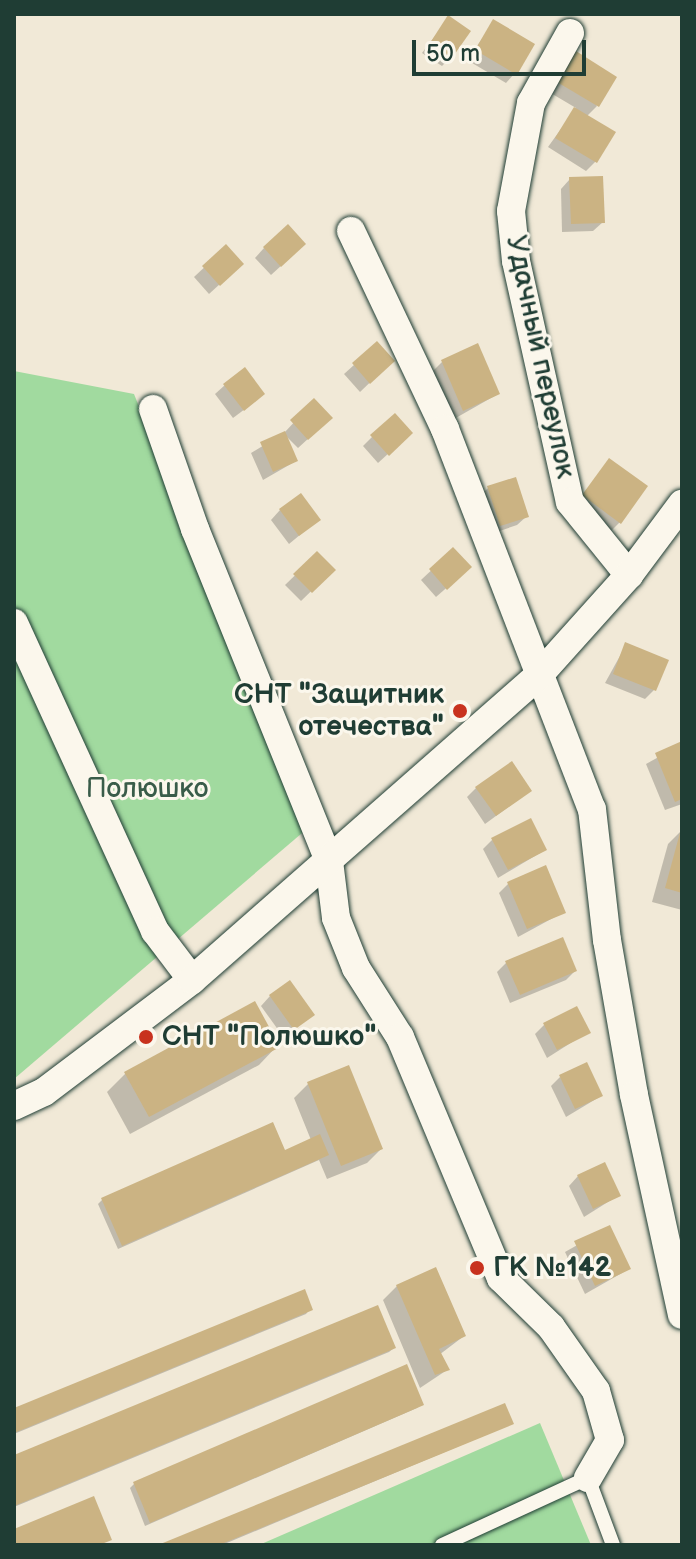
<!DOCTYPE html>
<html>
<head>
<meta charset="utf-8">
<style>
	body { margin:0 }
	#map { position:relative; width:696px; height:1559px; overflow:hidden; background:#f1e9d7; font-family:"Balsamiq Sans",sans-serif }
	div>[style] { position:absolute }
	[style*='--x'] { left:calc(var(--x)*1px); top:calc(var(--y)*1px); width:calc(var(--w)*1px); rotate:calc(var(--a)*1deg) }
	.green>* { inset:0; background:#a1da9f }
	.shadow>* { inset:0; background:#0003 }
	.building>* { inset:0; background:#cbb383 }
	.roads { filter:drop-shadow(0 0 2px #1f3d34) drop-shadow(0 0 2px #1f3d34) }
	.lane>* { height:14px; margin:-7px; padding:0 7px; transform-origin:7px; border-radius:7px; background:#fbf7ec }
	.street>* { height:28px; margin:-14px; padding:0 14px; transform-origin:14px; border-radius:14px; background:#fbf7ec }
	.dots>* { width:22px; height:22px; translate:-50% -50%; box-sizing:border-box; border:4px solid #fbf7ec; border-radius:50% }
	span { translate:-50% -50%; white-space:nowrap; text-align:center; line-height:1.15; -webkit-text-stroke:6px #fbf7ec; paint-order:stroke }
	.street-label { font-size:28px; color:#1f3d34 }
	.poi-label { font-size:28px; color:#1f3d34; font-weight:700 }
	.right { translate:-100% -50%; text-align:right }
	.left { translate:0 -50%; text-align:left }
	.park-label { font-size:28px; color:#395c49 }
	.frame { position:absolute; inset:0; border:16px solid #1f3d34; pointer-events:none }
	.scale { position:absolute; left:412px; top:40px; width:174px; height:36px; box-sizing:border-box; border:4px solid #1f3d34; border-top:0; padding-left:10px; font-size:24px; line-height:28px; white-space:nowrap; color:#1f3d34; -webkit-text-stroke:6px #fbf7ec; paint-order:stroke }
</style>
</head>
<body>
<div id="map">
	<div class="green">
		<div style="clip-path:polygon(14px 371px,134px 394px,308px 828px,14px 1079px)"></div>
		<div style="clip-path:polygon(540px 1423px,591px 1545px,259px 1545px)"></div>
	</div>
	<div class="shadow">
		<div style="clip-path:polygon(449px 18px,451px 57px,442px 66px,422px 53px)"></div>
		<div style="clip-path:polygon(494px 22px,515px 73px,506px 83px,467px 60px)"></div>
		<div style="clip-path:polygon(566px 63px,597px 106px,586px 117px,596px 161px,586px 171px,548px 147px,576px 108px,549px 92px)"></div>
		<div style="clip-path:polygon(570px 179px,603px 222px,593px 231px,562px 232px,561px 189px)"></div>
		<div style="clip-path:polygon(226px 247px,232px 273px,209px 294px,194px 277px)"></div>
		<div style="clip-path:polygon(264px 248px,294px 254px,271px 275px,255px 258px)"></div>
		<div style="clip-path:polygon(442px 362px,498px 394px,454px 419px,433px 371px)"></div>
		<div style="clip-path:polygon(354px 365px,383px 370px,360px 392px,344px 374px)"></div>
		<div style="clip-path:polygon(225px 385px,253px 403px,233px 418px,215px 394px)"></div>
		<div style="clip-path:polygon(314px 401px,321px 427px,298px 448px,284px 434px,296px 461px,263px 480px,251px 453px,284px 433px)"></div>
		<div style="clip-path:polygon(372px 437px,401px 442px,378px 463px,363px 446px)"></div>
		<div style="clip-path:polygon(609px 461px,620px 522px,610px 532px,575px 505px)"></div>
		<div style="clip-path:polygon(488px 488px,527px 516px,517px 525px,491px 534px,479px 497px)"></div>
		<div style="clip-path:polygon(280px 510px,318px 520px,289px 544px,271px 520px)"></div>
		<div style="clip-path:polygon(453px 550px,460px 576px,436px 597px,421px 580px)"></div>
		<div style="clip-path:polygon(317px 554px,333px 570px,301px 601px,285px 585px)"></div>
		<div style="clip-path:polygon(626px 645px,654px 690px,645px 699px,605px 683px)"></div>
		<div style="clip-path:polygon(682px 744px,682px 804px,665px 810px,646px 764px)"></div>
		<div style="clip-path:polygon(476px 788px,530px 791px,485px 824px,467px 797px)"></div>
		<div style="clip-path:polygon(682px 830px,682px 910px,652px 902px,668px 844px)"></div>
		<div style="clip-path:polygon(492px 840px,545px 850px,498px 878px,483px 849px)"></div>
		<div style="clip-path:polygon(509px 883px,564px 912px,518px 937px,499px 893px)"></div>
		<div style="clip-path:polygon(507px 962px,575px 971px,566px 980px,510px 1003px,497px 972px)"></div>
		<div style="clip-path:polygon(270px 996px,312px 1015px,284px 1038px,261px 1006px)"></div>
		<div style="clip-path:polygon(544px 1025px,588px 1032px,547px 1058px,535px 1034px)"></div>
		<div style="clip-path:polygon(277px 1046px,259px 1065px,130px 1134px,107px 1092px,125px 1074px)"></div>
		<div style="clip-path:polygon(560px 1077px,601px 1096px,566px 1117px,551px 1086px)"></div>
		<div style="clip-path:polygon(308px 1084px,381px 1149px,367px 1163px,327px 1179px,319px 1160px,118px 1249px,98px 1204px,102px 1200px,284px 1153px,311px 1140px,294px 1098px)"></div>
		<div style="clip-path:polygon(578px 1176px,619px 1195px,584px 1217px,569px 1186px)"></div>
		<div style="clip-path:polygon(609px 1227px,629px 1269px,585px 1294px,565px 1252px)"></div>
		<div style="clip-path:polygon(397px 1286px,464px 1336px,439px 1355px,447px 1370px,420px 1388px,383px 1300px)"></div>
		<div style="clip-path:polygon(310px 1309px,306px 1314px,14px 1434px,14px 1410px)"></div>
		<div style="clip-path:polygon(394px 1348px,389px 1352px,14px 1507px,14px 1457px)"></div>
		<div style="clip-path:polygon(406px 1366px,421px 1404px,417px 1408px,145px 1526px,130px 1488px,134px 1484px)"></div>
		<div style="clip-path:polygon(512px 1424px,222px 1545px,163px 1545px)"></div>
	</div>
	<div class="building">
		<div style="clip-path:polygon(448px 15px,471px 31px,452px 58px,430px 43px)"></div>
		<div style="clip-path:polygon(493px 19px,535px 44px,517px 75px,475px 50px)"></div>
		<div style="clip-path:polygon(576px 51px,617px 77px,599px 107px,557px 82px)"></div>
		<div style="clip-path:polygon(574px 107px,616px 132px,597px 163px,555px 138px)"></div>
		<div style="clip-path:polygon(603px 176px,605px 223px,571px 224px,569px 177px)"></div>
		<div style="clip-path:polygon(288px 224px,306px 244px,281px 267px,263px 247px)"></div>
		<div style="clip-path:polygon(226px 244px,244px 264px,220px 286px,202px 266px)"></div>
		<div style="clip-path:polygon(377px 341px,395px 361px,370px 384px,352px 363px)"></div>
		<div style="clip-path:polygon(478px 343px,500px 394px,463px 411px,441px 360px)"></div>
		<div style="clip-path:polygon(245px 367px,265px 394px,244px 411px,223px 384px)"></div>
		<div style="clip-path:polygon(314px 398px,333px 418px,308px 440px,290px 420px)"></div>
		<div style="clip-path:polygon(395px 413px,413px 433px,389px 456px,370px 435px)"></div>
		<div style="clip-path:polygon(285px 431px,298px 461px,273px 472px,260px 442px)"></div>
		<div style="clip-path:polygon(609px 458px,648px 486px,621px 524px,582px 495px)"></div>
		<div style="clip-path:polygon(516px 477px,529px 517px,500px 526px,487px 486px)"></div>
		<div style="clip-path:polygon(301px 493px,321px 520px,299px 536px,279px 509px)"></div>
		<div style="clip-path:polygon(453px 547px,472px 567px,447px 590px,429px 569px)"></div>
		<div style="clip-path:polygon(317px 551px,336px 570px,312px 593px,293px 574px)"></div>
		<div style="clip-path:polygon(625px 642px,669px 660px,656px 691px,613px 674px)"></div>
		<div style="clip-path:polygon(682px 741px,682px 799px,675px 802px,655px 753px)"></div>
		<div style="clip-path:polygon(512px 761px,532px 791px,496px 816px,475px 787px)"></div>
		<div style="clip-path:polygon(531px 818px,547px 850px,508px 870px,491px 838px)"></div>
		<div style="clip-path:polygon(681px 829px,682px 829px,682px 893px,665px 888px)"></div>
		<div style="clip-path:polygon(546px 865px,566px 913px,527px 929px,507px 882px)"></div>
		<div style="clip-path:polygon(563px 937px,577px 971px,520px 995px,505px 961px)"></div>
		<div style="clip-path:polygon(290px 980px,315px 1015px,294px 1030px,269px 995px)"></div>
		<div style="clip-path:polygon(255px 1001px,280px 1047px,149px 1117px,124px 1072px)"></div>
		<div style="clip-path:polygon(577px 1006px,591px 1033px,557px 1050px,543px 1023px)"></div>
		<div style="clip-path:polygon(587px 1062px,603px 1096px,575px 1109px,559px 1075px)"></div>
		<div style="clip-path:polygon(349px 1065px,383px 1149px,341px 1166px,307px 1082px)"></div>
		<div style="clip-path:polygon(273px 1122px,285px 1150px,320px 1134px,329px 1155px,122px 1246px,101px 1198px)"></div>
		<div style="clip-path:polygon(605px 1162px,621px 1196px,593px 1209px,577px 1175px)"></div>
		<div style="clip-path:polygon(610px 1225px,631px 1269px,595px 1286px,574px 1241px)"></div>
		<div style="clip-path:polygon(436px 1267px,466px 1336px,439px 1349px,450px 1370px,435px 1375px,396px 1285px)"></div>
		<div style="clip-path:polygon(305px 1289px,313px 1310px,14px 1433px,14px 1408px)"></div>
		<div style="clip-path:polygon(378px 1305px,396px 1348px,14px 1506px,14px 1455px)"></div>
		<div style="clip-path:polygon(407px 1364px,424px 1405px,150px 1523px,133px 1482px)"></div>
		<div style="clip-path:polygon(505px 1403px,514px 1424px,219px 1545px,158px 1545px)"></div>
		<div style="clip-path:polygon(94px 1496px,112px 1540px,99px 1545px,14px 1545px,14px 1529px)"></div>
	</div>
	<div class="roads">
		<div class="lane">
			<div style="--x:442;--y:1545;--w:161;--a:-24.7"></div>
			<div style="--x:588;--y:1478;--w:72;--a:69.5"></div>
		</div>
		<div class="street">
			<div style="--x:570;--y:33;--w:80;--a:119.1"></div>
			<div style="--x:531;--y:103;--w:110;--a:100.5"></div>
			<div style="--x:511;--y:211;--w:50;--a:84.3"></div>
			<div style="--x:516;--y:261;--w:247;--a:77.4"></div>
			<div style="--x:570;--y:502;--w:94;--a:51.1"></div>
			<div style="--x:351;--y:231;--w:219;--a:64.6"></div>
			<div style="--x:445;--y:429;--w:407;--a:68.9"></div>
			<div style="--x:592;--y:809;--w:132;--a:83.5"></div>
			<div style="--x:607;--y:940;--w:157;--a:80.1"></div>
			<div style="--x:634;--y:1095;--w:225;--a:77.7"></div>
			<div style="--x:153;--y:409;--w:127;--a:70.7"></div>
			<div style="--x:195;--y:529;--w:358;--a:68"></div>
			<div style="--x:329;--y:861;--w:57;--a:83"></div>
			<div style="--x:336;--y:918;--w:54;--a:68.2"></div>
			<div style="--x:356;--y:968;--w:82;--a:57.5"></div>
			<div style="--x:400;--y:1037;--w:261;--a:67.3"></div>
			<div style="--x:501;--y:1278;--w:70;--a:44.4"></div>
			<div style="--x:551;--y:1327;--w:78;--a:54.9"></div>
			<div style="--x:596;--y:1391;--w:51;--a:74.1"></div>
			<div style="--x:610;--y:1440;--w:44;--a:120.1"></div>
			<div style="--x:14;--y:623;--w:339;--a:65.4"></div>
			<div style="--x:155;--y:931;--w:61;--a:52.9"></div>
			<div style="--x:14;--y:1106;--w:33;--a:-25"></div>
			<div style="--x:44;--y:1092;--w:186;--a:-37.1"></div>
			<div style="--x:192;--y:980;--w:465;--a:-41.3"></div>
			<div style="--x:541;--y:673;--w:132;--a:-48.1"></div>
			<div style="--x:629;--y:575;--w:89;--a:-53.3"></div>
		</div>
	</div>
	<div class="dots">
		<div style="left:460px;top:711px;background:#c8321e"></div>
		<div style="left:146px;top:1037px;background:#c8321e"></div>
		<div style="left:477px;top:1268px;background:#c8321e"></div>
	</div>
	<div class="street-label">
		<span style="left:540px;top:357px;rotate:78deg">Удачный переулок</span>
	</div>
	<div class="poi-label">
		<span class="right" style="left:444px;top:711px">СНТ "Защитник<br>отечества"</span>
		<span class="left" style="left:162px;top:1037px">СНТ "Полюшко"</span>
		<span class="left" style="left:493px;top:1268px">ГК №142</span>
	</div>
	<div class="park-label">
		<span style="left:147px;top:789px">Полюшко</span>
	</div>
	<div class="frame"></div>
	<div class="scale">50 m</div>
</div>
</body>
</html>
